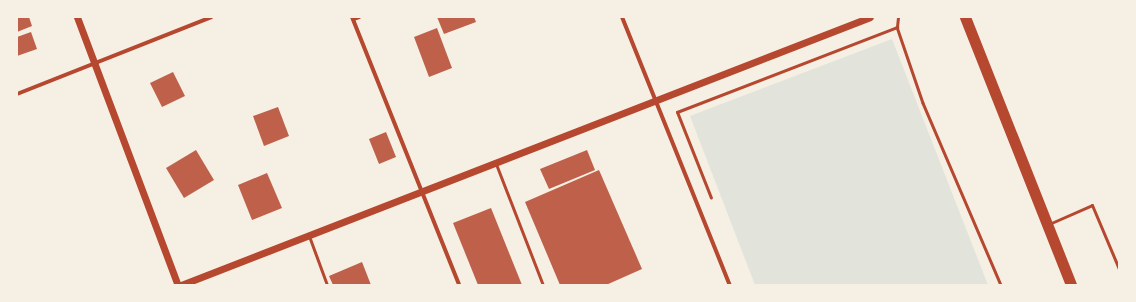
<!DOCTYPE html>
<html>
<head>
<meta charset="utf-8">
<style>
	body { margin:0 }
	#map { position:relative; width:1136px; height:302px; overflow:hidden; background:#f6efe4; font-family:"PT Sans Narrow",sans-serif }
	div>[style] { position:absolute }
	[style*='--x'] { left:calc(var(--x)*1px); top:calc(var(--y)*1px); width:calc(var(--w)*1px); rotate:calc(var(--a)*1deg) }
	.green>* { inset:0; background:#e2e4dc }
	.building>* { inset:0; background:#bf614a }
	.path>* { height:2.5px; margin:-1.25px; padding:0 1.25px; transform-origin:1.25px; border-radius:1.25px; background:#b5482f }
	.service>* { height:3px; margin:-1.5px; padding:0 1.5px; transform-origin:1.5px; border-radius:1.5px; background:#b5482f }
	.minor>* { height:4px; margin:-2px; padding:0 2px; transform-origin:2px; border-radius:2px; background:#b5482f }
	.tertiary>* { height:7px; margin:-3.5px; padding:0 3.5px; transform-origin:3.5px; border-radius:3.5px; background:#b5482f }
	.trunk>* { height:11px; margin:-5.5px; padding:0 5.5px; transform-origin:5.5px; border-radius:5.5px; background:#b5482f }
	span { translate:-50% -50%; white-space:nowrap; text-align:center; line-height:1.15; -webkit-text-stroke:4px #f6efe4; paint-order:stroke }
	.frame { position:absolute; inset:0; border:18px solid #f6efe4; pointer-events:none }
</style>
</head>
<body>
<div id="map">
	<div class="green">
		<div style="clip-path:polygon(892px 39px,988px 285px,755px 285px,690px 116px)"></div>
	</div>
	<div class="building">
		<div style="clip-path:polygon(17px 17px,29px 17px,32px 26px,17px 32px)"></div>
		<div style="clip-path:polygon(437px 17px,474px 17px,476px 22px,444px 34px)"></div>
		<div style="clip-path:polygon(437px 28px,452px 68px,429px 77px,414px 37px)"></div>
		<div style="clip-path:polygon(31px 32px,37px 49px,17px 56px,17px 37px)"></div>
		<div style="clip-path:polygon(173px 72px,185px 96px,162px 107px,150px 83px)"></div>
		<div style="clip-path:polygon(278px 107px,289px 136px,264px 146px,253px 116px)"></div>
		<div style="clip-path:polygon(386px 132px,396px 157px,379px 164px,369px 139px)"></div>
		<div style="clip-path:polygon(196px 150px,214px 180px,184px 198px,166px 168px)"></div>
		<div style="clip-path:polygon(587px 150px,595px 170px,549px 189px,540px 169px)"></div>
		<div style="clip-path:polygon(599px 170px,642px 269px,606px 285px,560px 285px,525px 202px)"></div>
		<div style="clip-path:polygon(267px 173px,282px 208px,252px 220px,238px 185px)"></div>
		<div style="clip-path:polygon(491px 208px,522px 285px,478px 285px,453px 223px)"></div>
		<div style="clip-path:polygon(362px 262px,371px 285px,333px 285px,329px 276px)"></div>
	</div>
	<div class="path">
		<div style="--x:897;--y:27;--w:10;--a:-84"></div>
		<div style="--x:711;--y:198;--w:92;--a:-111.6"></div>
		<div style="--x:677;--y:112;--w:236;--a:-21.1"></div>
		<div style="--x:897;--y:27;--w:80;--a:71.1"></div>
		<div style="--x:923;--y:103;--w:198;--a:66.8"></div>
	</div>
	<div class="service">
		<div style="--x:353;--y:19;--w:6;--a:-18"></div>
		<div style="--x:496;--y:164;--w:130;--a:68.8"></div>
		<div style="--x:1049;--y:224;--w:47;--a:-23.8"></div>
		<div style="--x:1092;--y:205;--w:69;--a:67.1"></div>
		<div style="--x:309;--y:236;--w:52;--a:69.8"></div>
	</div>
	<div class="minor">
		<div style="--x:352;--y:17;--w:289;--a:68.2"></div>
		<div style="--x:622;--y:17;--w:289;--a:68.1"></div>
		<div style="--x:17;--y:94;--w:209;--a:-21.6"></div>
	</div>
	<div class="tertiary">
		<div style="--x:77;--y:17;--w:286;--a:69.4"></div>
		<div style="--x:181;--y:285;--w:739;--a:-21.25"></div>
	</div>
	<div class="trunk">
		<div style="--x:965;--y:17;--w:288;--a:68.4"></div>
	</div>
	<div class="frame"></div>
</div>
</body>
</html>
